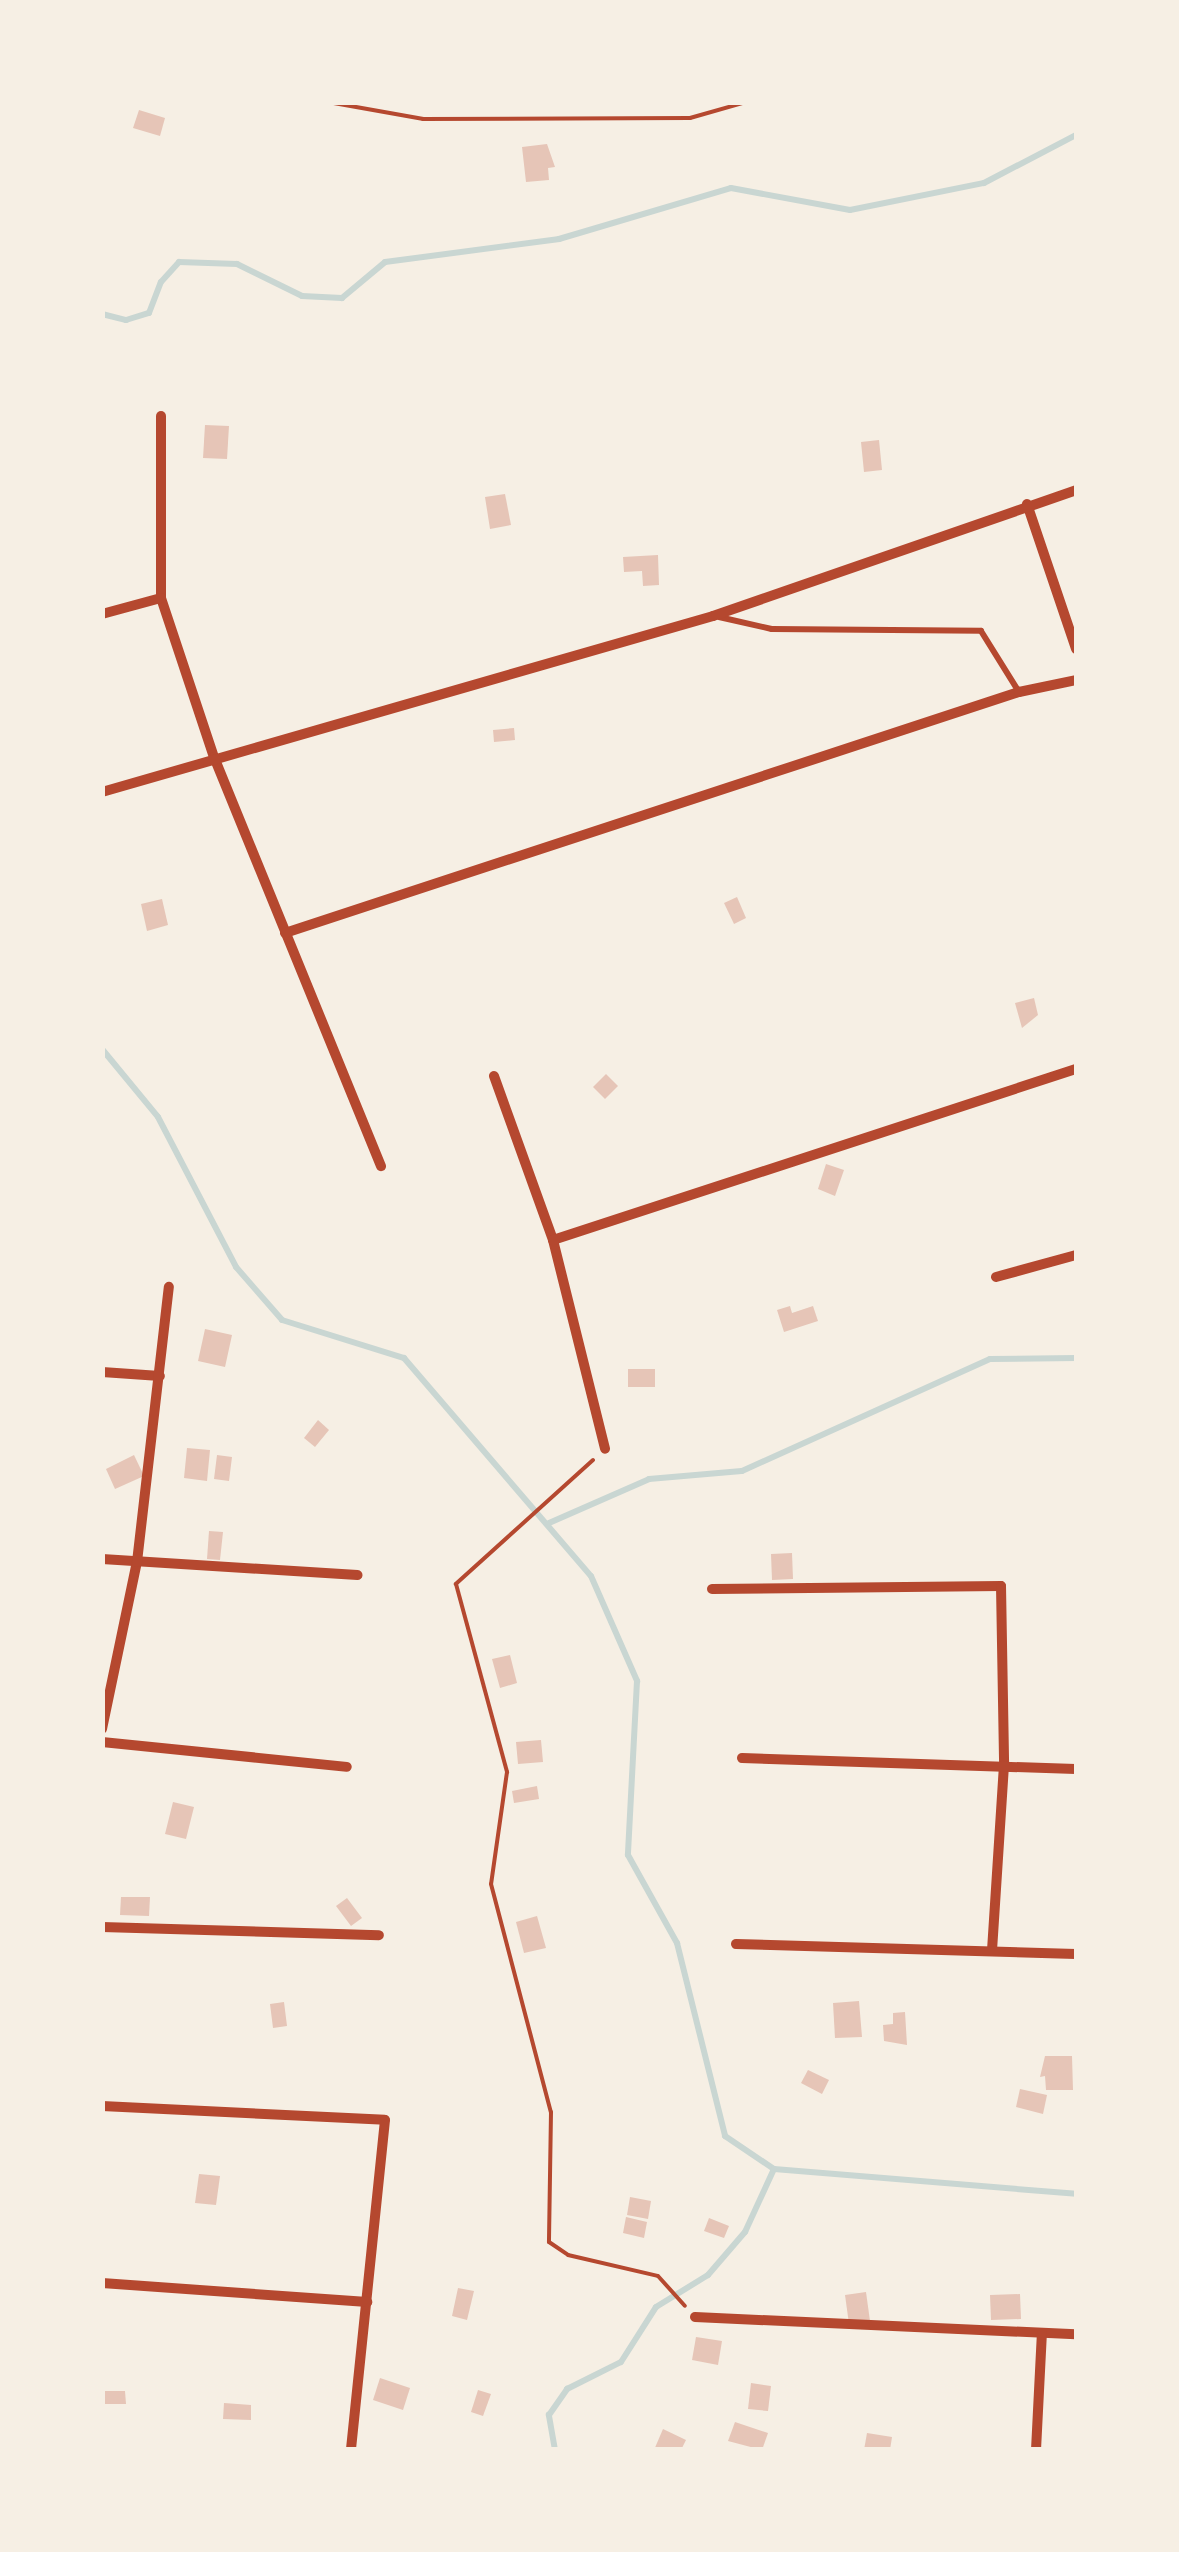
<!DOCTYPE html>
<html>
<head>
<meta charset="utf-8">
<style>
	body { margin:0 }
	#map { position:relative; width:1179px; height:2552px; overflow:hidden; background:#f6efe4; font-family:Mulish,sans-serif }
	div>[style] { position:absolute }
	[style*='--x'] { left:calc(var(--x)*1px); top:calc(var(--y)*1px); width:calc(var(--w)*1px); rotate:calc(var(--a)*1deg) }
	.stream>* { height:6px; margin:-3px; padding:0 3px; transform-origin:3px; border-radius:3px; background:#c9d6d2 }
	.building>* { inset:0; background:#e6c5b7 }
	.path>* { height:4px; margin:-2px; padding:0 2px; transform-origin:2px; border-radius:2px; background:#b5482f }
	.service>* { height:6px; margin:-3px; padding:0 3px; transform-origin:3px; border-radius:3px; background:#b5482f }
	.minor>* { height:10px; margin:-5px; padding:0 5px; transform-origin:5px; border-radius:5px; background:#b5482f }
	span { translate:-50% -50%; white-space:nowrap; text-align:center; line-height:1.15; -webkit-text-stroke:10px #f6efe4; paint-order:stroke }
	.frame { position:absolute; inset:0; border:105px solid #f6efe4; pointer-events:none }
</style>
</head>
<body>
<div id="map">
	<div class="stream">
		<div style="--x:102;--y:314;--w:25;--a:14"></div>
		<div style="--x:126;--y:320;--w:24;--a:-17"></div>
		<div style="--x:149;--y:313;--w:33;--a:-69"></div>
		<div style="--x:161;--y:282;--w:27;--a:-48"></div>
		<div style="--x:179;--y:262;--w:58;--a:2"></div>
		<div style="--x:237;--y:264;--w:72;--a:26.2"></div>
		<div style="--x:302;--y:296;--w:40;--a:2.9"></div>
		<div style="--x:342;--y:298;--w:56;--a:-39.9"></div>
		<div style="--x:385;--y:262;--w:176;--a:-7.5"></div>
		<div style="--x:559;--y:239;--w:179;--a:-16.5"></div>
		<div style="--x:731;--y:188;--w:121;--a:10.5"></div>
		<div style="--x:850;--y:210;--w:137;--a:-11.4"></div>
		<div style="--x:984;--y:183;--w:104;--a:-27.6"></div>
		<div style="--x:102;--y:1049;--w:88;--a:50.5"></div>
		<div style="--x:158;--y:1117;--w:169;--a:62.5"></div>
		<div style="--x:236;--y:1267;--w:70;--a:49"></div>
		<div style="--x:282;--y:1320;--w:128;--a:17.3"></div>
		<div style="--x:404;--y:1358;--w:287;--a:49.4"></div>
		<div style="--x:591;--y:1576;--w:115;--a:66.3"></div>
		<div style="--x:637;--y:1681;--w:174;--a:93"></div>
		<div style="--x:628;--y:1855;--w:101;--a:60.9"></div>
		<div style="--x:677;--y:1943;--w:199;--a:76"></div>
		<div style="--x:725;--y:2136;--w:59;--a:34"></div>
		<div style="--x:774;--y:2169;--w:303;--a:4.7"></div>
		<div style="--x:549;--y:1523;--w:109;--a:-23.7"></div>
		<div style="--x:649;--y:1479;--w:93;--a:-4.9"></div>
		<div style="--x:742;--y:1471;--w:272;--a:-24.3"></div>
		<div style="--x:990;--y:1359;--w:86;--a:-0.7"></div>
		<div style="--x:555;--y:2450;--w:36;--a:-100"></div>
		<div style="--x:549;--y:2415;--w:32;--a:-55"></div>
		<div style="--x:567;--y:2389;--w:60;--a:-26.6"></div>
		<div style="--x:621;--y:2362;--w:65;--a:-57.5"></div>
		<div style="--x:656;--y:2307;--w:61;--a:-31.6"></div>
		<div style="--x:708;--y:2275;--w:57;--a:-49.3"></div>
		<div style="--x:745;--y:2232;--w:69;--a:-65.3"></div>
	</div>
	<div class="building">
		<div style="clip-path:polygon(139px 110px,165px 118px,160px 136px,133px 128px)"></div>
		<div style="clip-path:polygon(547px 144px,555px 167px,548px 168px,549px 180px,526px 182px,522px 147px)"></div>
		<div style="clip-path:polygon(205px 425px,229px 426px,227px 459px,203px 458px)"></div>
		<div style="clip-path:polygon(879px 440px,882px 470px,864px 472px,861px 442px)"></div>
		<div style="clip-path:polygon(505px 494px,511px 525px,490px 529px,485px 497px)"></div>
		<div style="clip-path:polygon(658px 555px,659px 585px,643px 586px,642px 571px,624px 572px,623px 557px)"></div>
		<div style="clip-path:polygon(514px 728px,515px 740px,494px 742px,493px 730px)"></div>
		<div style="clip-path:polygon(737px 897px,746px 918px,734px 924px,724px 903px)"></div>
		<div style="clip-path:polygon(162px 899px,168px 925px,147px 931px,141px 904px)"></div>
		<div style="clip-path:polygon(1034px 998px,1038px 1015px,1022px 1028px,1015px 1003px)"></div>
		<div style="clip-path:polygon(606px 1074px,618px 1086px,605px 1099px,593px 1087px)"></div>
		<div style="clip-path:polygon(826px 1164px,844px 1170px,835px 1196px,818px 1189px)"></div>
		<div style="clip-path:polygon(790px 1306px,792px 1313px,813px 1306px,818px 1321px,784px 1332px,777px 1310px)"></div>
		<div style="clip-path:polygon(205px 1329px,232px 1335px,225px 1367px,198px 1361px)"></div>
		<div style="clip-path:polygon(628px 1369px,655px 1369px,655px 1387px,628px 1387px)"></div>
		<div style="clip-path:polygon(318px 1420px,329px 1430px,315px 1447px,304px 1438px)"></div>
		<div style="clip-path:polygon(187px 1448px,210px 1450px,207px 1481px,184px 1478px)"></div>
		<div style="clip-path:polygon(134px 1455px,144px 1476px,115px 1489px,106px 1469px)"></div>
		<div style="clip-path:polygon(217px 1455px,232px 1457px,229px 1481px,214px 1479px)"></div>
		<div style="clip-path:polygon(209px 1531px,223px 1532px,220px 1560px,207px 1559px)"></div>
		<div style="clip-path:polygon(792px 1553px,793px 1579px,772px 1580px,771px 1554px)"></div>
		<div style="clip-path:polygon(510px 1655px,517px 1683px,500px 1688px,492px 1659px)"></div>
		<div style="clip-path:polygon(541px 1740px,543px 1762px,518px 1764px,516px 1742px)"></div>
		<div style="clip-path:polygon(537px 1786px,539px 1799px,514px 1803px,512px 1791px)"></div>
		<div style="clip-path:polygon(173px 1802px,194px 1807px,186px 1839px,165px 1834px)"></div>
		<div style="clip-path:polygon(121px 1897px,150px 1897px,149px 1916px,120px 1915px)"></div>
		<div style="clip-path:polygon(347px 1898px,362px 1918px,351px 1926px,336px 1906px)"></div>
		<div style="clip-path:polygon(537px 1916px,546px 1948px,524px 1953px,516px 1922px)"></div>
		<div style="clip-path:polygon(859px 2001px,862px 2037px,835px 2038px,833px 2003px)"></div>
		<div style="clip-path:polygon(284px 2002px,287px 2026px,273px 2028px,270px 2004px)"></div>
		<div style="clip-path:polygon(905px 2012px,907px 2045px,884px 2041px,883px 2025px,893px 2024px,893px 2013px)"></div>
		<div style="clip-path:polygon(1045px 2056px,1072px 2056px,1073px 2090px,1046px 2090px,1045px 2076px,1040px 2077px)"></div>
		<div style="clip-path:polygon(808px 2070px,829px 2080px,822px 2094px,801px 2083px)"></div>
		<div style="clip-path:polygon(1020px 2089px,1047px 2095px,1043px 2114px,1016px 2107px)"></div>
		<div style="clip-path:polygon(199px 2174px,220px 2176px,216px 2205px,195px 2203px)"></div>
		<div style="clip-path:polygon(630px 2197px,651px 2201px,648px 2219px,627px 2215px)"></div>
		<div style="clip-path:polygon(626px 2217px,647px 2222px,644px 2238px,623px 2233px)"></div>
		<div style="clip-path:polygon(709px 2218px,729px 2226px,724px 2238px,704px 2231px)"></div>
		<div style="clip-path:polygon(458px 2288px,474px 2291px,467px 2320px,452px 2316px)"></div>
		<div style="clip-path:polygon(866px 2292px,870px 2321px,849px 2324px,845px 2295px)"></div>
		<div style="clip-path:polygon(1020px 2294px,1021px 2319px,991px 2320px,990px 2295px)"></div>
		<div style="clip-path:polygon(696px 2337px,722px 2341px,718px 2365px,692px 2360px)"></div>
		<div style="clip-path:polygon(380px 2378px,410px 2388px,403px 2410px,373px 2400px)"></div>
		<div style="clip-path:polygon(751px 2383px,771px 2386px,768px 2411px,748px 2409px)"></div>
		<div style="clip-path:polygon(478px 2390px,491px 2394px,483px 2416px,471px 2412px)"></div>
		<div style="clip-path:polygon(102px 2391px,125px 2391px,126px 2404px,102px 2404px)"></div>
		<div style="clip-path:polygon(224px 2403px,251px 2405px,251px 2420px,223px 2419px)"></div>
		<div style="clip-path:polygon(735px 2422px,768px 2433px,762px 2450px,728px 2441px)"></div>
		<div style="clip-path:polygon(663px 2429px,686px 2440px,681px 2450px,654px 2450px)"></div>
		<div style="clip-path:polygon(867px 2433px,892px 2437px,890px 2450px,864px 2450px)"></div>
	</div>
	<div class="path">
		<div style="--x:328;--y:102;--w:97;--a:10.1"></div>
		<div style="--x:423;--y:119;--w:267;--a:-0.2"></div>
		<div style="--x:690;--y:118;--w:58;--a:-15.9"></div>
		<div style="--x:593;--y:1460;--w:185;--a:137.9"></div>
		<div style="--x:456;--y:1584;--w:195;--a:74.8"></div>
		<div style="--x:507;--y:1772;--w:113;--a:98.1"></div>
		<div style="--x:491;--y:1884;--w:236;--a:75.3"></div>
		<div style="--x:551;--y:2112;--w:130;--a:90.9"></div>
		<div style="--x:549;--y:2242;--w:23;--a:34"></div>
		<div style="--x:568;--y:2255;--w:92;--a:13.1"></div>
		<div style="--x:658;--y:2276;--w:40;--a:48"></div>
	</div>
	<div class="service">
		<div style="--x:719;--y:617;--w:54;--a:12.8"></div>
		<div style="--x:772;--y:629;--w:209;--a:0.5"></div>
		<div style="--x:981;--y:631;--w:72;--a:58.1"></div>
	</div>
	<div class="minor">
		<div style="--x:161;--y:416;--w:182;--a:90"></div>
		<div style="--x:161;--y:598;--w:168;--a:71.6"></div>
		<div style="--x:214;--y:757;--w:442;--a:67.8"></div>
		<div style="--x:1027;--y:504;--w:153;--a:71.3"></div>
		<div style="--x:102;--y:614;--w:61;--a:-15.2"></div>
		<div style="--x:102;--y:792;--w:636;--a:-16.07"></div>
		<div style="--x:713;--y:616;--w:384;--a:-19.1"></div>
		<div style="--x:285;--y:933;--w:773;--a:-18.18"></div>
		<div style="--x:1019;--y:692;--w:58;--a:-11.9"></div>
		<div style="--x:494;--y:1076;--w:174;--a:70.2"></div>
		<div style="--x:553;--y:1240;--w:215;--a:76"></div>
		<div style="--x:553;--y:1240;--w:550;--a:-18.11"></div>
		<div style="--x:996;--y:1277;--w:83;--a:-15.4"></div>
		<div style="--x:102;--y:1372;--w:58;--a:3.9"></div>
		<div style="--x:102;--y:1559;--w:256;--a:3.6"></div>
		<div style="--x:712;--y:1589;--w:289;--a:-0.6"></div>
		<div style="--x:1001;--y:1586;--w:179;--a:89"></div>
		<div style="--x:1004;--y:1765;--w:186;--a:93.7"></div>
		<div style="--x:102;--y:1729;--w:171;--a:-78.2"></div>
		<div style="--x:137;--y:1562;--w:277;--a:-83.4"></div>
		<div style="--x:102;--y:1742;--w:246;--a:5.8"></div>
		<div style="--x:742;--y:1758;--w:334;--a:1.9"></div>
		<div style="--x:102;--y:1927;--w:277;--a:1.7"></div>
		<div style="--x:736;--y:1944;--w:340;--a:1.7"></div>
		<div style="--x:102;--y:2106;--w:283;--a:2.8"></div>
		<div style="--x:385;--y:2120;--w:332;--a:95.9"></div>
		<div style="--x:102;--y:2283;--w:266;--a:4.1"></div>
		<div style="--x:695;--y:2317;--w:381;--a:2.6"></div>
		<div style="--x:1036;--y:2450;--w:117;--a:-87.1"></div>
	</div>
	<div class="frame"></div>
</div>
</body>
</html>
